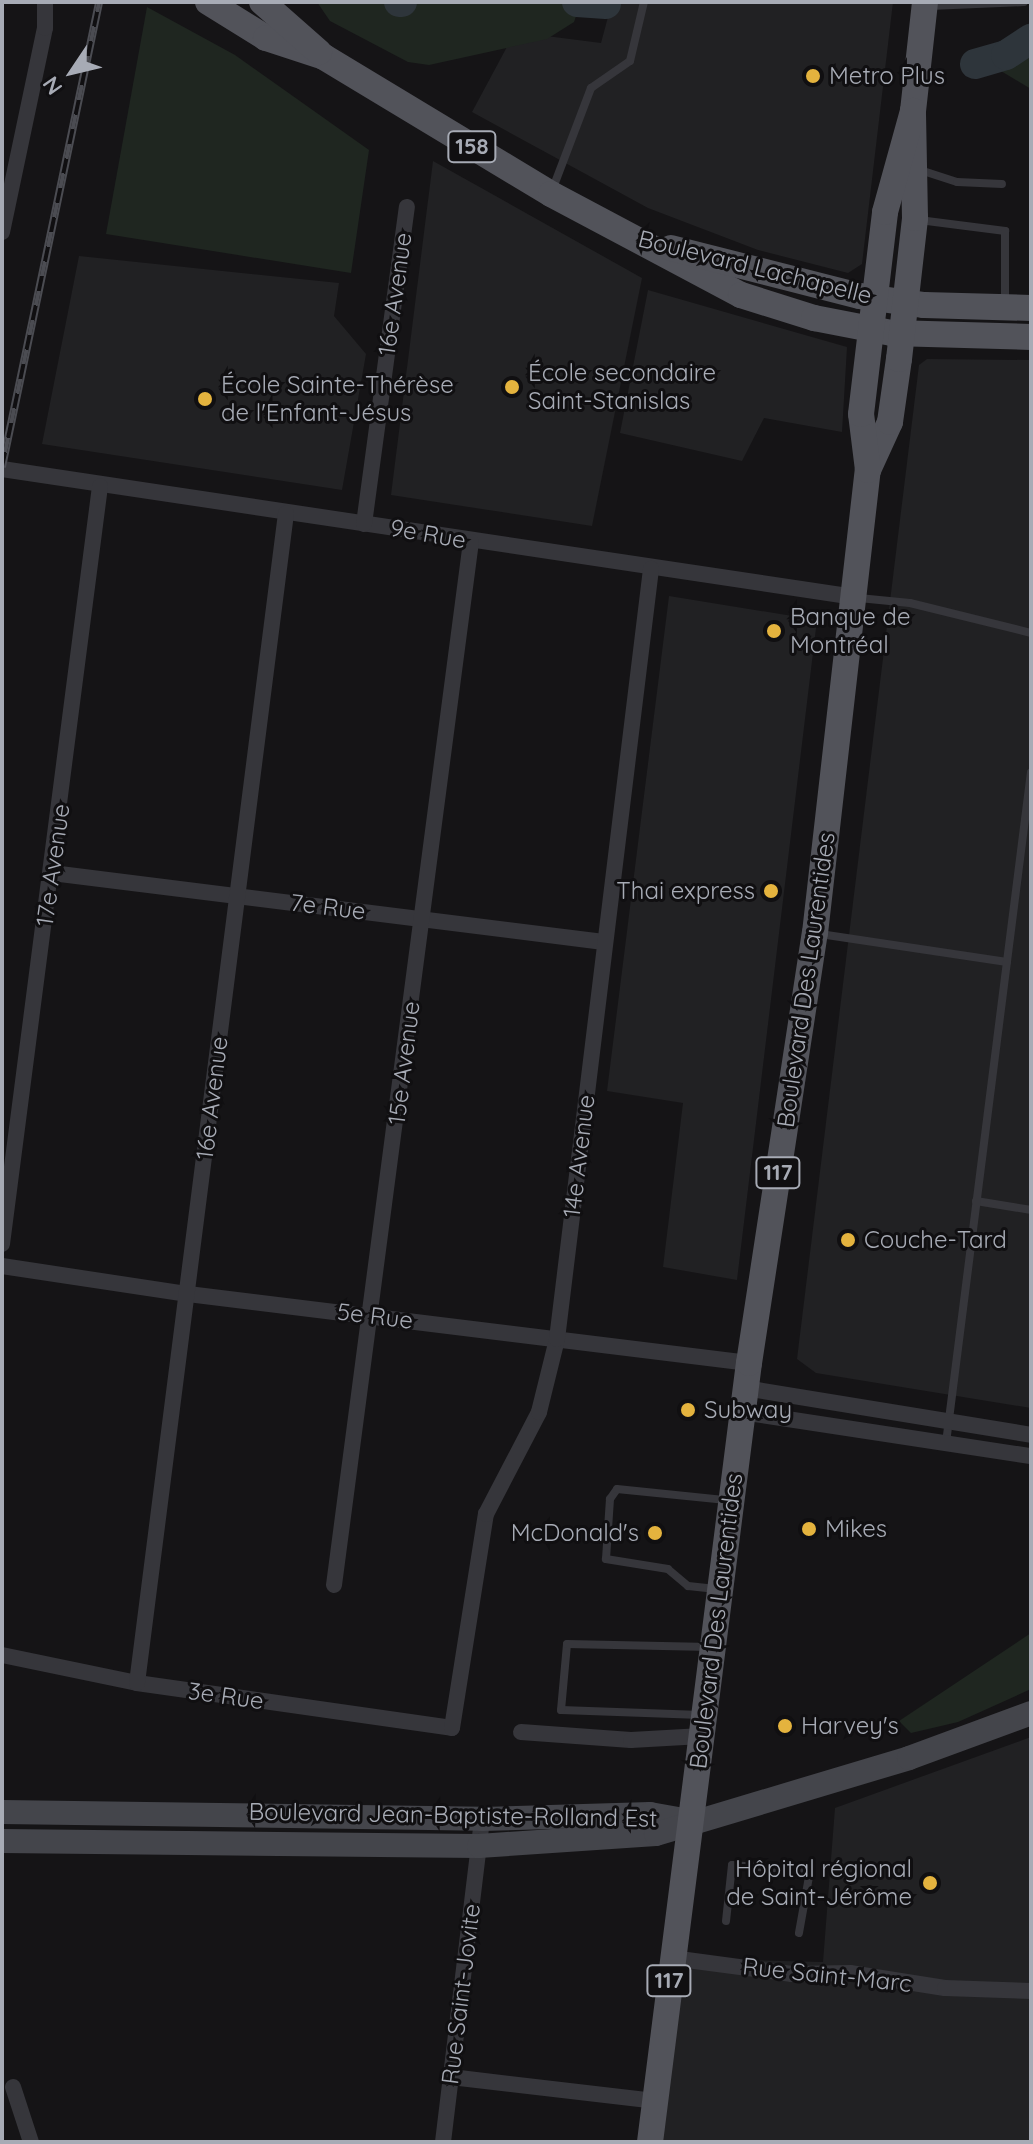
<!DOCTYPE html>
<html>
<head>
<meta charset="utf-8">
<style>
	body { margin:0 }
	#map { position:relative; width:1033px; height:2144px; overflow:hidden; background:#151416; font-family:Quicksand,sans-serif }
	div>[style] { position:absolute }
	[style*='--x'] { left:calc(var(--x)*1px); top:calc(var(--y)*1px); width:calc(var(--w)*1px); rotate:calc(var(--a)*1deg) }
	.built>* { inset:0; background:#212123 }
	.green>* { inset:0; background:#1f2620 }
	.river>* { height:30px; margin:-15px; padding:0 15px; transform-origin:15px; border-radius:15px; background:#2e353b }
	.lane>* { height:8px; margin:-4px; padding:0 4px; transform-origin:4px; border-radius:4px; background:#36363b }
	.street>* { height:16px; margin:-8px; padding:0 8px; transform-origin:8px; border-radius:8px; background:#36363b }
	.secondary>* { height:24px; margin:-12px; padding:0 12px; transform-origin:12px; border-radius:12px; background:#44454b }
	.primary>* { height:26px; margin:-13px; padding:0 13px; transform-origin:13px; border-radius:13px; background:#52535a }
	.rail>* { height:8px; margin-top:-4px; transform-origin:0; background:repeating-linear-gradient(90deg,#100f11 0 15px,#4b4c52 0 30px); box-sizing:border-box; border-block:2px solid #4b4c52 }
	.dots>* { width:22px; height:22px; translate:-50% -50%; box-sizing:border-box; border:4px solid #100f11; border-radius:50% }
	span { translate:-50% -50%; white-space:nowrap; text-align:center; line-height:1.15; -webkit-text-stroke:6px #100f11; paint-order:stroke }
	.shield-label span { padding:2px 6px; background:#100f11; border:2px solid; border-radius:6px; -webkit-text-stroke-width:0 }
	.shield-label { font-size:22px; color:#a7abb5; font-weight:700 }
	.poi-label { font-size:24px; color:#a7abb5 }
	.left { translate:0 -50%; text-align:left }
	.right { translate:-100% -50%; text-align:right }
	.street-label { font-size:24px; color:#a7abb5 }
	.frame { position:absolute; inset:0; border:4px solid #a7abb5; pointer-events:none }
	.north { position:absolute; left:32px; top:32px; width:80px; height:80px; -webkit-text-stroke:6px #100f11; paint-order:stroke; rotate:235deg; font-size:22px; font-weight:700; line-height:32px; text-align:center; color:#a7abb5 }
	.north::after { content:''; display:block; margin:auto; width:28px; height:36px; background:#a7abb5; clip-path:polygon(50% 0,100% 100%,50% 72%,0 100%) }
</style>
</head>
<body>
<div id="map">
	<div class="built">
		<div style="clip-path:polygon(612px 2px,893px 2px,862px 264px,848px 273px,758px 250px,648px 208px,472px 112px,515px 32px,601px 43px)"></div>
		<div style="clip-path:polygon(433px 161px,642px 278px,592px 526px,391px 495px)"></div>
		<div style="clip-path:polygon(79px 256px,339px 283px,334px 316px,366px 354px,342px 490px,42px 444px)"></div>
		<div style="clip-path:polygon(648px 290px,847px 347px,842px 432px,764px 418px,742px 461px,620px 433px)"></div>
		<div style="clip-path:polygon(927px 359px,1031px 360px,1031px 1408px,816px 1373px,797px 1359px,919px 365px)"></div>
		<div style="clip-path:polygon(669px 596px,817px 620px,737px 1280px,663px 1267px,683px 1103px,607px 1091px)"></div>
		<div style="clip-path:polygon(1031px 1737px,1031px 2142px,649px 2142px,672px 1958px,823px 1962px,835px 1808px)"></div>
	</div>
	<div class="green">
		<div style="clip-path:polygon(317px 2px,579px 2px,580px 4px,574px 22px,547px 39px,429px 65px,408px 62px,330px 21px)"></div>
		<div style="clip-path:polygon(147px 7px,235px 55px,369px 150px,351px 273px,106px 234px)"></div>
		<div style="clip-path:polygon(1031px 22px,1031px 89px,991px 65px,988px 49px)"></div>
		<div style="clip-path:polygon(1031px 1633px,1031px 1689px,958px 1722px,911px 1733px,899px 1721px)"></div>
	</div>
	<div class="river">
		<div style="--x:399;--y:2;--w:3;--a:0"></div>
		<div style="--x:577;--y:2;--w:29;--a:4"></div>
		<div style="--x:975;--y:64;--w:32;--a:-16"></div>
		<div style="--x:1006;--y:55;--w:30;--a:-33"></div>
	</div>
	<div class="lane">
		<div style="--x:930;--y:6;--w:94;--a:-2.4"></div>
		<div style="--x:917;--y:169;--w:42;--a:18"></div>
		<div style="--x:957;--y:182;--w:45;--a:2.5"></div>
		<div style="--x:553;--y:188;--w:107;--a:-69.2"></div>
		<div style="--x:591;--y:88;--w:47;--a:-34.7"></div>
		<div style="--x:630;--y:61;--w:61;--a:-76.7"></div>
		<div style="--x:919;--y:220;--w:87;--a:7.3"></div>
		<div style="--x:1005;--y:231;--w:72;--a:90"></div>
		<div style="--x:859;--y:598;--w:51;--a:5.6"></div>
		<div style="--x:910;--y:603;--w:125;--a:13.9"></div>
		<div style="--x:820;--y:934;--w:189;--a:8.5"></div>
		<div style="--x:976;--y:1201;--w:56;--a:9.3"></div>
		<div style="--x:946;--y:1443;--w:676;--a:-82.78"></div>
		<div style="--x:716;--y:1589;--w:28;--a:-174"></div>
		<div style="--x:688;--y:1586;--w:26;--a:-140"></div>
		<div style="--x:668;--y:1569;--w:63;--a:-170.8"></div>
		<div style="--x:606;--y:1559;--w:60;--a:-86.2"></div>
		<div style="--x:610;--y:1499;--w:12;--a:-55"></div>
		<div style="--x:617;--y:1489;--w:110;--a:5.8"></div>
		<div style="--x:701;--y:1715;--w:140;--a:-178"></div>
		<div style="--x:561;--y:1710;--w:66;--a:-84.8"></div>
		<div style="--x:567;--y:1644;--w:143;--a:1.2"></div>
		<div style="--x:726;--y:1921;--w:56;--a:-83.9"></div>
		<div style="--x:732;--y:1865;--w:78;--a:4.4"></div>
		<div style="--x:810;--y:1871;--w:63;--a:100.1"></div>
	</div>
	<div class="street">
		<div style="--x:2;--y:232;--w:208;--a:-78.1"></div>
		<div style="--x:45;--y:28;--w:26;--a:-90"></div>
		<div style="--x:2;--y:469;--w:862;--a:8.54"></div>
		<div style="--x:364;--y:524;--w:320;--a:-82.3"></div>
		<div style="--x:52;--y:873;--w:556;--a:7.13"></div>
		<div style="--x:2;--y:1244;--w:764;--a:-82.63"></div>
		<div style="--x:2;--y:1266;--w:188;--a:8.6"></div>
		<div style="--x:188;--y:1294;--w:565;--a:7.01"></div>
		<div style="--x:745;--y:1388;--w:290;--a:9.3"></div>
		<div style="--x:742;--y:1412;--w:292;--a:8.7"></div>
		<div style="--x:334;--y:1585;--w:1052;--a:-82.52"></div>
		<div style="--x:2;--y:1655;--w:138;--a:11.7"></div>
		<div style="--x:137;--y:1683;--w:318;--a:8.1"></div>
		<div style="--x:452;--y:1728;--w:217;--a:-81"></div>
		<div style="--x:486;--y:1514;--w:115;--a:-62.5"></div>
		<div style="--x:539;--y:1412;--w:75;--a:-76.1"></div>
		<div style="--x:557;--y:1339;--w:776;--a:-83.04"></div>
		<div style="--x:137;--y:1683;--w:1179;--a:-82.74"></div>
		<div style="--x:521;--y:1732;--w:110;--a:4.2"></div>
		<div style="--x:631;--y:1740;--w:71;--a:-3.2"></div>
		<div style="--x:672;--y:1958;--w:121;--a:7.6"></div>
		<div style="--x:792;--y:1974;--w:58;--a:-1"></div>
		<div style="--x:850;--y:1973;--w:96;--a:9"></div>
		<div style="--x:945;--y:1988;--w:86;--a:2"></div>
		<div style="--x:451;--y:2077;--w:205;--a:6.7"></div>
		<div style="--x:13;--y:2087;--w:58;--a:71.9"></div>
		<div style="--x:443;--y:2142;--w:325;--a:-83.1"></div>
	</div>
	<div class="secondary">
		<div style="--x:2;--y:1812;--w:480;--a:0.8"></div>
		<div style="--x:482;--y:1819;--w:168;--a:-1.7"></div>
		<div style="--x:650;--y:1814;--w:40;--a:10"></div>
		<div style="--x:2;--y:1841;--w:477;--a:0.6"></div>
		<div style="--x:479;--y:1846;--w:177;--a:-3.9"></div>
		<div style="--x:656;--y:1834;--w:264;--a:-16.7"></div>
		<div style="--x:909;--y:1758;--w:130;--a:-20.2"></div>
	</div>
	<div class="primary">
		<div style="--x:208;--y:2;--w:68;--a:31.8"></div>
		<div style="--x:266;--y:38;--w:61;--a:18.1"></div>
		<div style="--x:324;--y:57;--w:265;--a:31.1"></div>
		<div style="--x:551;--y:194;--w:215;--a:28"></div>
		<div style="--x:741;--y:295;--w:77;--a:17.5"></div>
		<div style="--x:814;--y:318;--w:79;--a:10.9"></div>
		<div style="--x:892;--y:333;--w:139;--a:1.6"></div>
		<div style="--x:262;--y:2;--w:76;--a:41.3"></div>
		<div style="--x:671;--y:248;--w:195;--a:14.3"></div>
		<div style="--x:860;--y:296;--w:65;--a:8"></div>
		<div style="--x:924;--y:305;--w:107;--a:1.6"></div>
		<div style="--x:868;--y:470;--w:53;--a:-65.4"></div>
		<div style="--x:890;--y:422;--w:64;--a:-81.9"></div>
		<div style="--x:899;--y:359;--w:142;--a:-83.5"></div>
		<div style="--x:915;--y:218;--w:107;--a:-91.1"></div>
		<div style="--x:913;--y:111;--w:110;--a:-83.7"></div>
		<div style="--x:650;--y:2142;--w:785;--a:-82.76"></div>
		<div style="--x:749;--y:1363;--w:435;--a:-81.3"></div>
		<div style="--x:815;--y:933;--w:466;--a:-83.5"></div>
		<div style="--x:868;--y:470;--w:56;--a:-97.1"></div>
		<div style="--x:861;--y:414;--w:203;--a:-83.2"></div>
		<div style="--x:885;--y:212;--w:105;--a:-74.5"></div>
	</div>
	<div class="rail">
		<div style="--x:2;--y:467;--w:475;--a:-78.2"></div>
	</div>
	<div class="dots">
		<div style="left:813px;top:76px;background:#e4b33e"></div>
		<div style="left:512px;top:387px;background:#e4b33e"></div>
		<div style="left:205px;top:399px;background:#e4b33e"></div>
		<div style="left:774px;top:631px;background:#e4b33e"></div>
		<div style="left:771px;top:891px;background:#e4b33e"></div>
		<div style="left:848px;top:1240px;background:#e4b33e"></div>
		<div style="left:688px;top:1410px;background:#e4b33e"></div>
		<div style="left:809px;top:1529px;background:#e4b33e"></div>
		<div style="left:655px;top:1533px;background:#e4b33e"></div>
		<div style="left:785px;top:1726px;background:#e4b33e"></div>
		<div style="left:930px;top:1883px;background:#e4b33e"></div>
	</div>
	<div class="shield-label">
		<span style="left:472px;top:147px">158</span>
		<span style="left:778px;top:1173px">117</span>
		<span style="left:669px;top:1981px">117</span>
	</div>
	<div class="poi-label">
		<span class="left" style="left:829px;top:76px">Metro Plus</span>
		<span class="left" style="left:528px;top:387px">École secondaire<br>Saint-Stanislas</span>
		<span class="left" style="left:221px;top:399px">École Sainte-Thérèse<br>de l'Enfant-Jésus</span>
		<span class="left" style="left:790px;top:631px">Banque de<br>Montréal</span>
		<span class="right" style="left:755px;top:891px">Thai express</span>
		<span class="left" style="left:864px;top:1240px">Couche-Tard</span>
		<span class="left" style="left:704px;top:1410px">Subway</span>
		<span class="left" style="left:825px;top:1529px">Mikes</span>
		<span class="right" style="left:639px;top:1533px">McDonald's</span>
		<span class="left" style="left:801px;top:1726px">Harvey's</span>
		<span class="right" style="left:912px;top:1883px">Hôpital régional<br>de Saint-Jérôme</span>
	</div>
	<div class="street-label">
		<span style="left:755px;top:267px;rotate:14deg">Boulevard Lachapelle</span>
		<span style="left:395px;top:294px;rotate:-82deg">16e Avenue</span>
		<span style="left:428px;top:534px;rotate:10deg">9e Rue</span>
		<span style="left:53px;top:865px;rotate:-82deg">17e Avenue</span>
		<span style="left:328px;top:907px;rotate:7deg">7e Rue</span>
		<span style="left:806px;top:980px;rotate:-82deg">Boulevard Des Laurentides</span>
		<span style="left:404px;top:1063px;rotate:-83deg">15e Avenue</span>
		<span style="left:212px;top:1098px;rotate:-83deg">16e Avenue</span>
		<span style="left:579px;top:1156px;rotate:-83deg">14e Avenue</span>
		<span style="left:375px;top:1316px;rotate:7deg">5e Rue</span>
		<span style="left:716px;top:1621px;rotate:-83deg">Boulevard Des Laurentides</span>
		<span style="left:226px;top:1696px;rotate:8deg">3e Rue</span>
		<span style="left:453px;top:1815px;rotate:1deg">Boulevard Jean-Baptiste-Rolland Est</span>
		<span style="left:827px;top:1975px;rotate:6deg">Rue Saint-Marc</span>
		<span style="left:461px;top:1994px;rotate:-83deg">Rue Saint-Jovite</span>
	</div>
	<div class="frame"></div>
	<div class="north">N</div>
</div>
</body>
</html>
